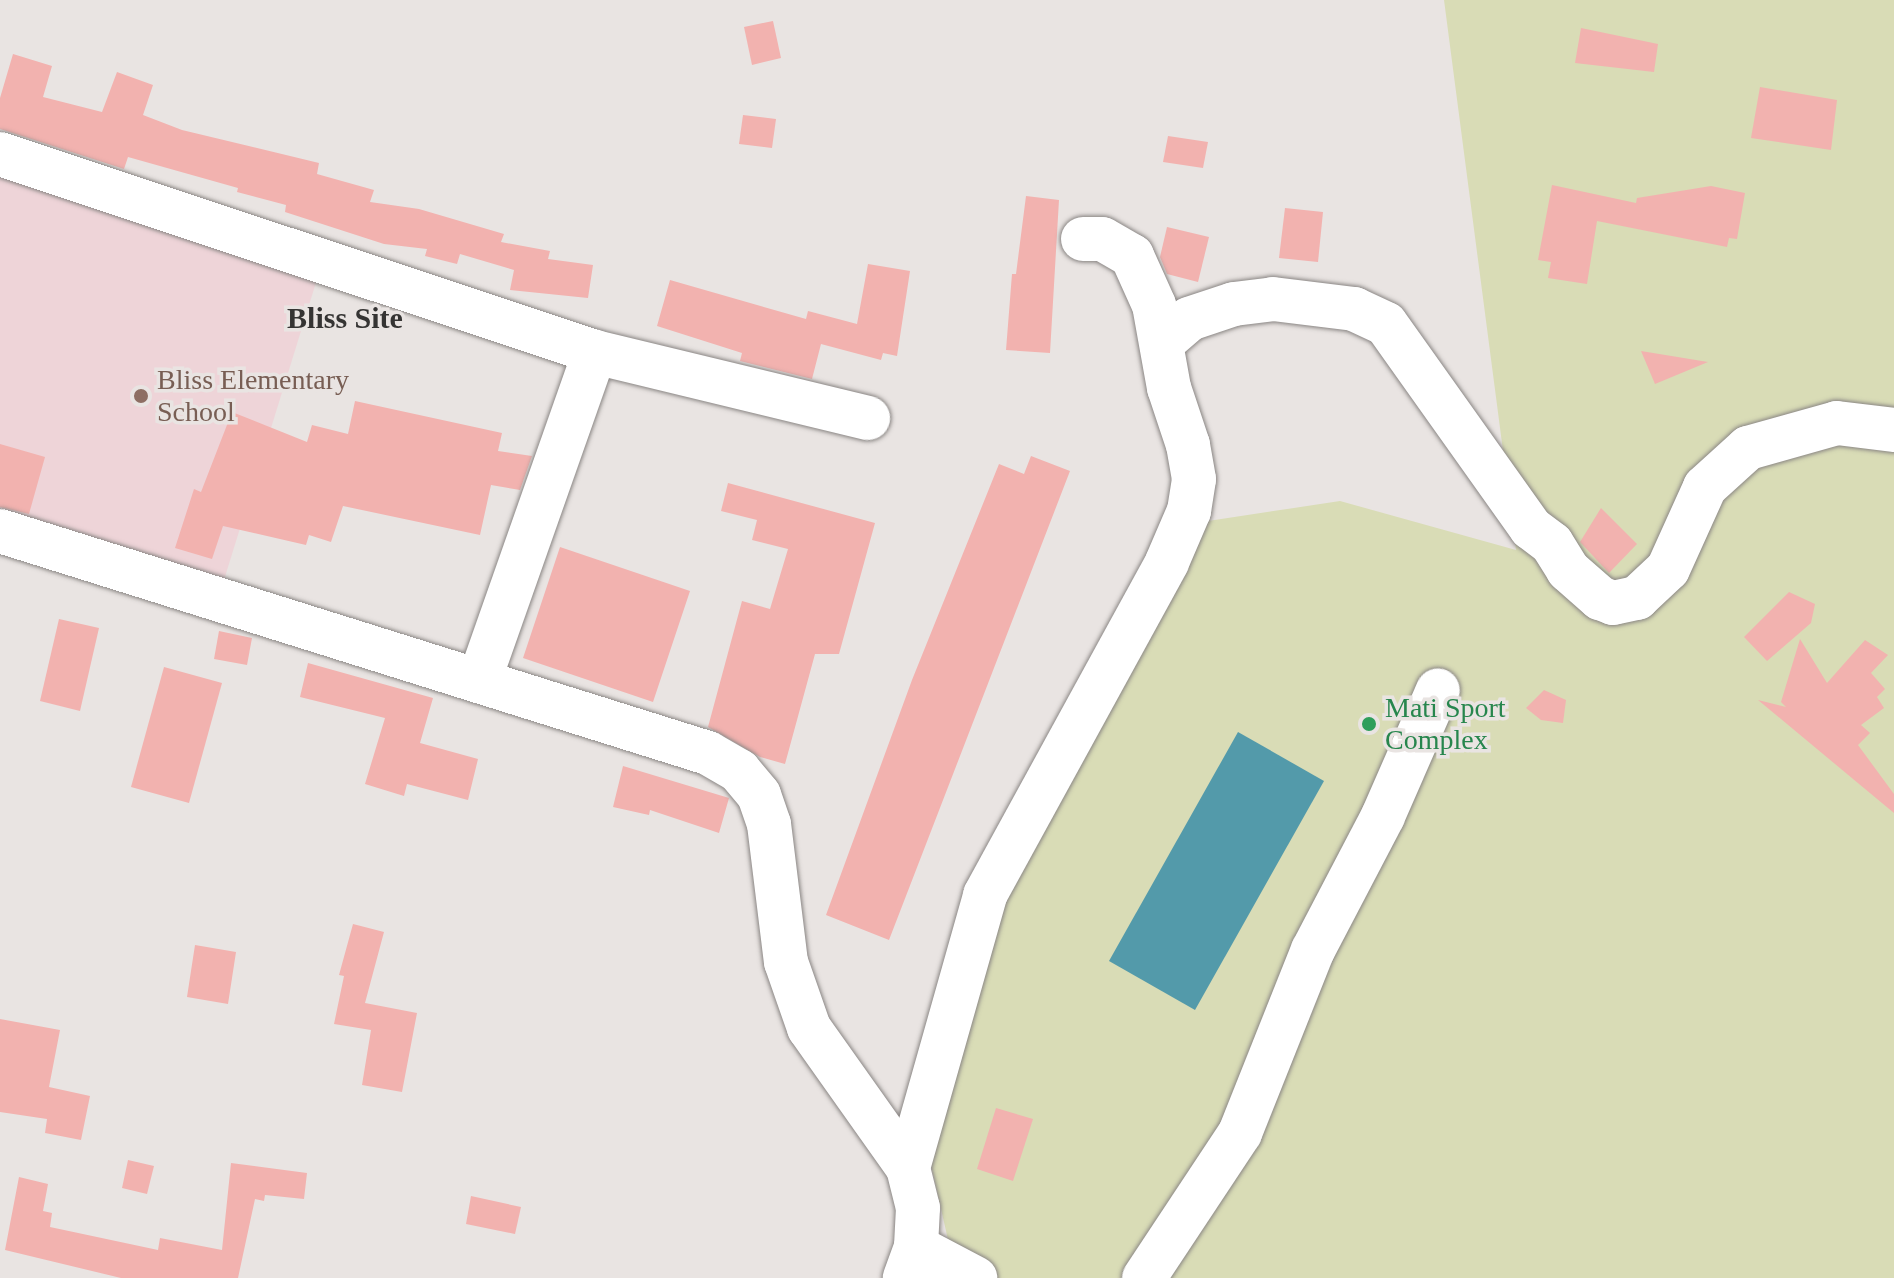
<!DOCTYPE html>
<html>
<head>
<meta charset="utf-8">
<style>
	body { margin:0 }
	#map { position:relative; width:1894px; height:1278px; overflow:hidden; background:#e9e4e2; font-family:"Times New Roman",serif }
	div>[style] { position:absolute }
	[style*='--x'] { left:calc(var(--x)*1px); top:calc(var(--y)*1px); width:calc(var(--w)*1px); rotate:calc(var(--a)*1deg) }
	.education>* { inset:0; background:#eed4d8 }
	.green>* { inset:0; background:#d9dcb6 }
	.water>* { inset:0; background:#539aaa }
	.building>* { inset:0; background:#f2b2af }
	.roads { filter:drop-shadow(0 0 2px #8a8684) drop-shadow(0 0 2px #8a8684) }
	.minor>* { height:44px; margin:-22px; padding:0 22px; transform-origin:22px; border-radius:22px; background:#fff }
	.dots>* { width:22px; height:22px; translate:-50% -50%; box-sizing:border-box; border:4px solid #e9e4e2; border-radius:50% }
	span { translate:-50% -50%; white-space:nowrap; text-align:center; line-height:1.15; -webkit-text-stroke:7px #e9e4e2; paint-order:stroke }
	.education-label { font-size:28px; color:#785e54 }
	.left { translate:0 -50%; text-align:left }
	.leisure-label { font-size:28px; color:#27864d }
	.neighbourhood-label { font-size:30px; color:#353433; font-weight:700 }
</style>
</head>
<body>
<div id="map">
	<div class="education">
		<div style="clip-path:polygon(0 177px,318px 276px,224px 580px,0 516px)"></div>
	</div>
	<div class="green">
		<div style="clip-path:polygon(1444px 0,1894px 0,1894px 1278px,986px 1278px,949px 1244px,928px 1152px,998px 906px,1195px 523px,1340px 501px,1516px 550px)"></div>
	</div>
	<div class="water">
		<div style="clip-path:polygon(1238px 732px,1324px 781px,1195px 1010px,1109px 961px)"></div>
	</div>
	<div class="building">
		<div style="clip-path:polygon(773px 21px,781px 58px,752px 65px,744px 27px)"></div>
		<div style="clip-path:polygon(1581px 28px,1658px 44px,1654px 72px,1575px 63px)"></div>
		<div style="clip-path:polygon(13px 54px,52px 66px,43px 97px,102px 112px,117px 72px,153px 85px,143px 115px,182px 130px,319px 163px,317px 174px,374px 190px,370px 202px,419px 209px,504px 234px,501px 242px,550px 251px,548px 259px,593px 265px,588px 298px,510px 290px,514px 270px,460px 254px,457px 264px,425px 256px,427px 249px,384px 244px,285px 212px,286px 205px,237px 192px,238px 188px,128px 157px,124px 169px,0 129px,0 98px)"></div>
		<div style="clip-path:polygon(1760px 87px,1837px 100px,1831px 150px,1751px 138px)"></div>
		<div style="clip-path:polygon(743px 115px,776px 119px,772px 148px,739px 144px)"></div>
		<div style="clip-path:polygon(1168px 136px,1208px 142px,1203px 168px,1163px 162px)"></div>
		<div style="clip-path:polygon(1552px 185px,1636px 203px,1637px 198px,1711px 186px,1745px 193px,1737px 239px,1729px 238px,1727px 247px,1597px 221px,1587px 284px,1548px 278px,1551px 262px,1538px 260px)"></div>
		<div style="clip-path:polygon(1026px 196px,1059px 200px,1050px 353px,1006px 350px,1012px 274px,1016px 274px)"></div>
		<div style="clip-path:polygon(1285px 208px,1323px 212px,1318px 262px,1279px 258px)"></div>
		<div style="clip-path:polygon(1167px 227px,1209px 237px,1198px 282px,1167px 274px,1160px 257px)"></div>
		<div style="clip-path:polygon(868px 264px,910px 271px,897px 356px,883px 353px,881px 360px,821px 344px,812px 379px,740px 361px,742px 353px,657px 326px,670px 280px,806px 319px,808px 311px,857px 324px)"></div>
		<div style="clip-path:polygon(1641px 351px,1708px 362px,1655px 384px)"></div>
		<div style="clip-path:polygon(355px 401px,502px 433px,498px 451px,532px 456px,520px 490px,491px 485px,480px 535px,343px 506px,331px 542px,309px 535px,306px 545px,223px 526px,212px 559px,175px 548px,194px 489px,201px 492px,232px 412px,307px 442px,312px 425px,348px 434px)"></div>
		<div style="clip-path:polygon(0 444px,45px 457px,29px 514px,0 507px)"></div>
		<div style="clip-path:polygon(1031px 456px,1070px 471px,889px 940px,826px 915px,912px 680px,999px 464px,1024px 474px)"></div>
		<div style="clip-path:polygon(728px 483px,875px 523px,839px 654px,815px 654px,785px 764px,760px 757px,708px 727px,742px 601px,770px 609px,788px 549px,752px 540px,757px 520px,721px 511px)"></div>
		<div style="clip-path:polygon(1601px 508px,1637px 544px,1609px 573px,1580px 542px)"></div>
		<div style="clip-path:polygon(560px 547px,690px 591px,653px 702px,523px 658px)"></div>
		<div style="clip-path:polygon(1789px 592px,1815px 604px,1811px 623px,1767px 661px,1744px 637px)"></div>
		<div style="clip-path:polygon(59px 619px,99px 628px,80px 711px,40px 701px)"></div>
		<div style="clip-path:polygon(219px 631px,252px 638px,247px 665px,214px 659px)"></div>
		<div style="clip-path:polygon(1800px 639px,1827px 683px,1865px 640px,1888px 655px,1871px 673px,1885px 689px,1877px 697px,1884px 708px,1861px 725px,1870px 733px,1858px 745px,1894px 794px,1894px 813px,1758px 700px,1786px 707px,1781px 702px)"></div>
		<div style="clip-path:polygon(308px 663px,433px 698px,420px 743px,478px 759px,468px 800px,407px 784px,404px 796px,365px 784px,385px 718px,300px 697px)"></div>
		<div style="clip-path:polygon(164px 667px,222px 683px,189px 803px,131px 787px)"></div>
		<div style="clip-path:polygon(1544px 690px,1566px 700px,1563px 723px,1541px 720px,1526px 708px)"></div>
		<div style="clip-path:polygon(623px 766px,729px 798px,719px 833px,650px 810px,649px 815px,613px 807px)"></div>
		<div style="clip-path:polygon(353px 924px,384px 932px,365px 1003px,417px 1013px,402px 1092px,362px 1085px,371px 1030px,334px 1024px,344px 976px,339px 975px)"></div>
		<div style="clip-path:polygon(195px 945px,236px 952px,228px 1004px,187px 997px)"></div>
		<div style="clip-path:polygon(0 1019px,60px 1030px,49px 1087px,90px 1096px,81px 1140px,45px 1133px,47px 1119px,0 1112px)"></div>
		<div style="clip-path:polygon(996px 1108px,1033px 1119px,1013px 1181px,977px 1169px)"></div>
		<div style="clip-path:polygon(128px 1160px,154px 1166px,147px 1194px,122px 1188px)"></div>
		<div style="clip-path:polygon(231px 1163px,307px 1173px,304px 1199px,265px 1195px,264px 1201px,255px 1199px,238px 1278px,121px 1278px,5px 1250px,19px 1177px,48px 1184px,43px 1211px,52px 1213px,50px 1227px,158px 1250px,160px 1238px,222px 1250px)"></div>
		<div style="clip-path:polygon(471px 1196px,521px 1207px,515px 1234px,466px 1224px)"></div>
	</div>
	<div class="roads">
		<div class="minor">
			<div style="--x:0;--y:154;--w:627;--a:18.41"></div>
			<div style="--x:595;--y:352;--w:281;--a:13.6"></div>
			<div style="--x:1163;--y:342;--w:35;--a:-41"></div>
			<div style="--x:1189;--y:319;--w:47;--a:-18.4"></div>
			<div style="--x:1234;--y:304;--w:39;--a:-7"></div>
			<div style="--x:1273;--y:299;--w:82;--a:7"></div>
			<div style="--x:1354;--y:309;--w:35;--a:25"></div>
			<div style="--x:1386;--y:324;--w:250;--a:54.6"></div>
			<div style="--x:1531;--y:528;--w:26;--a:37"></div>
			<div style="--x:1552;--y:544;--w:31;--a:58"></div>
			<div style="--x:1568;--y:570;--w:43;--a:41.2"></div>
			<div style="--x:1600;--y:598;--w:14;--a:21"></div>
			<div style="--x:1613;--y:603;--w:25;--a:-12"></div>
			<div style="--x:1637;--y:598;--w:42;--a:-43.1"></div>
			<div style="--x:1668;--y:569;--w:90;--a:-65.7"></div>
			<div style="--x:1705;--y:487;--w:58;--a:-42.2"></div>
			<div style="--x:1748;--y:448;--w:92;--a:-15.7"></div>
			<div style="--x:1837;--y:423;--w:57;--a:7"></div>
			<div style="--x:0;--y:531;--w:742;--a:17.41"></div>
			<div style="--x:708;--y:753;--w:36;--a:30"></div>
			<div style="--x:739;--y:771;--w:31;--a:50"></div>
			<div style="--x:759;--y:795;--w:31;--a:71"></div>
			<div style="--x:769;--y:824;--w:139;--a:83"></div>
			<div style="--x:786;--y:962;--w:70;--a:70.8"></div>
			<div style="--x:809;--y:1028;--w:171;--a:54.7"></div>
			<div style="--x:908;--y:1168;--w:41;--a:76"></div>
			<div style="--x:918;--y:1208;--w:39;--a:93"></div>
			<div style="--x:916;--y:1247;--w:33;--a:110"></div>
			<div style="--x:479;--y:681;--w:349;--a:-70.6"></div>
			<div style="--x:908;--y:1168;--w:284;--a:-74.2"></div>
			<div style="--x:985;--y:895;--w:379;--a:-61.3"></div>
			<div style="--x:1167;--y:562;--w:56;--a:-66.7"></div>
			<div style="--x:1189;--y:511;--w:32;--a:-81"></div>
			<div style="--x:1194;--y:479;--w:35;--a:-100"></div>
			<div style="--x:1188;--y:445;--w:60;--a:-108.4"></div>
			<div style="--x:1169;--y:388;--w:84;--a:-100.2"></div>
			<div style="--x:1154;--y:305;--w:54;--a:-114.2"></div>
			<div style="--x:1132;--y:256;--w:34;--a:-150"></div>
			<div style="--x:1102;--y:239;--w:19;--a:180"></div>
			<div style="--x:916;--y:1247;--w:67;--a:27.7"></div>
			<div style="--x:1144;--y:1278;--w:174;--a:-56.5"></div>
			<div style="--x:1240;--y:1133;--w:197;--a:-68.3"></div>
			<div style="--x:1313;--y:950;--w:151;--a:-62.4"></div>
			<div style="--x:1383;--y:816;--w:137;--a:-66.4"></div>
		</div>
	</div>
	<div class="dots">
		<div style="left:141px;top:396px;background:#8d6e63"></div>
		<div style="left:1369px;top:724px;background:#2e9e5b"></div>
	</div>
	<div class="education-label">
		<span class="left" style="left:157px;top:396px">Bliss Elementary<br>School</span>
	</div>
	<div class="leisure-label">
		<span class="left" style="left:1385px;top:724px">Mati Sport<br>Complex</span>
	</div>
	<div class="neighbourhood-label">
		<span style="left:345px;top:318px">Bliss Site</span>
	</div>
</div>
</body>
</html>
